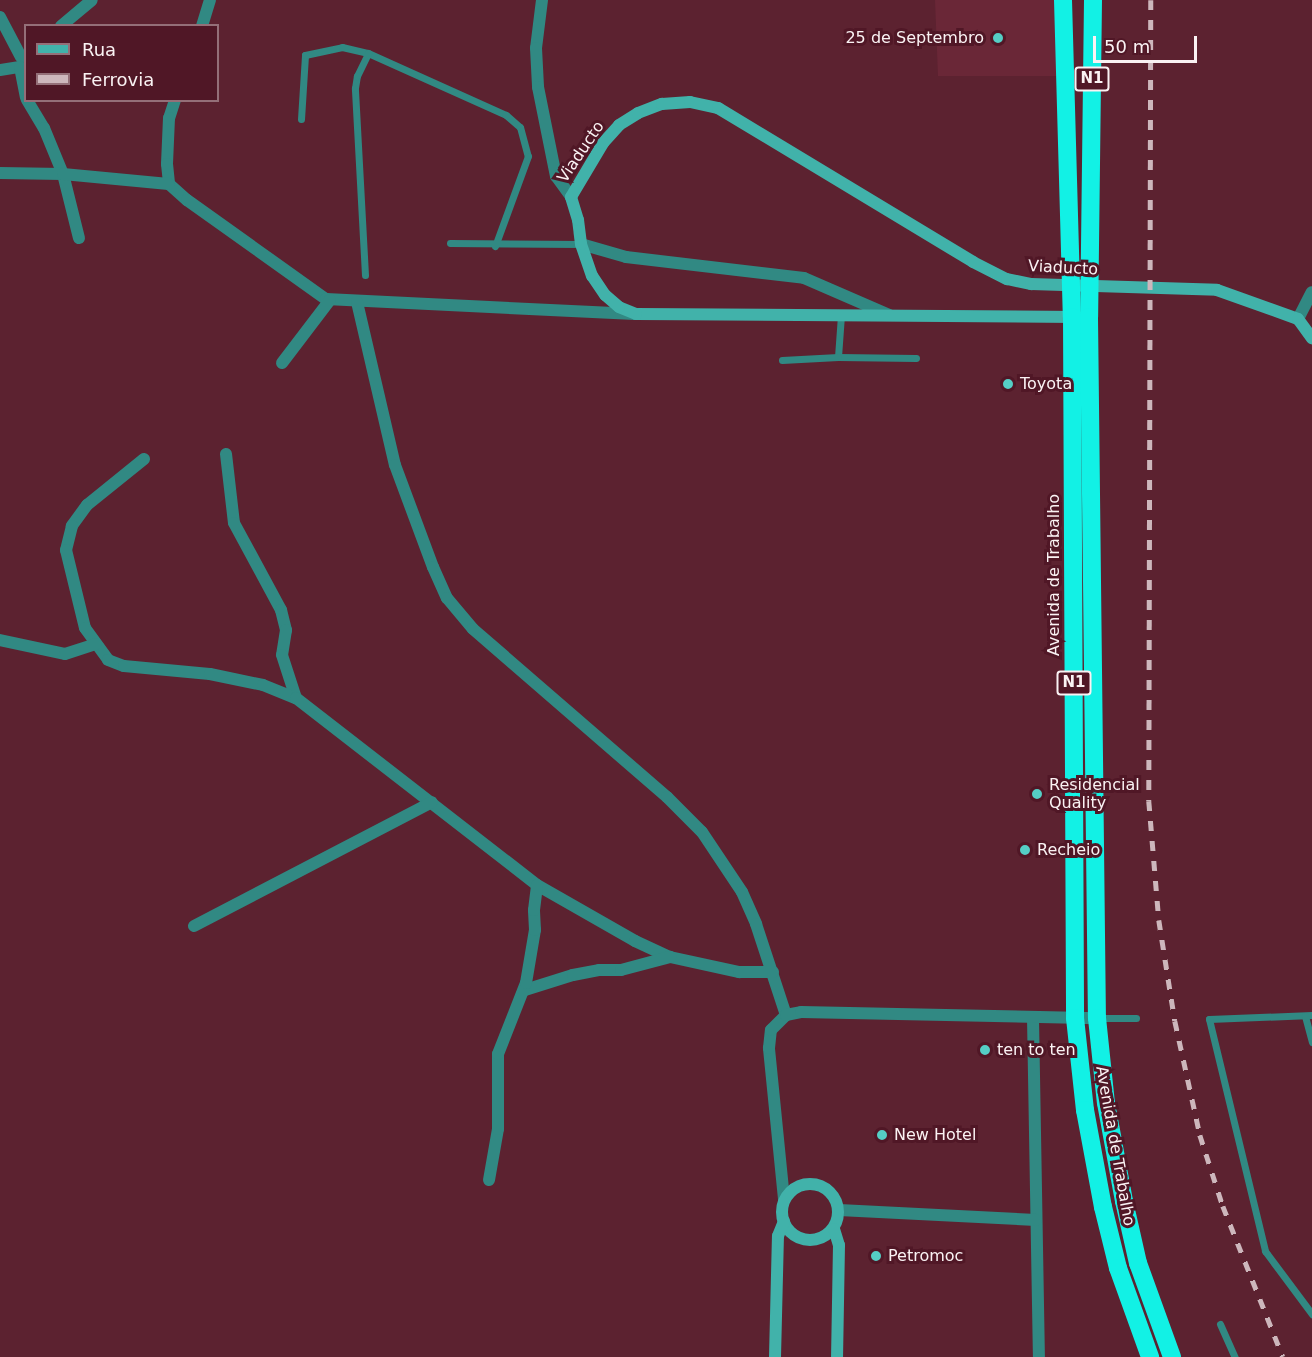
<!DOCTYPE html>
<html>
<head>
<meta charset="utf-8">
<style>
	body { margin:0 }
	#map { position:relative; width:1312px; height:1357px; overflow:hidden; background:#5c2230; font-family:"DejaVu Sans",sans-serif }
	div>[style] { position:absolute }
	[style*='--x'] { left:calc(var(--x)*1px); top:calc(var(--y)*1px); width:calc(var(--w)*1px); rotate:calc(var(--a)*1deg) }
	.built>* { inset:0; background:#6a2737 }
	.lane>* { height:7px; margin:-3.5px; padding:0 3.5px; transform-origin:3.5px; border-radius:3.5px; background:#318983 }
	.street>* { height:12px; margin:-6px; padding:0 6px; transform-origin:6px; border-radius:6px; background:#318983 }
	.secondary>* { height:12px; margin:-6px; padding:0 6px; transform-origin:6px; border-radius:6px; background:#41b2aa }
	.secondary>.ring { margin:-6px; padding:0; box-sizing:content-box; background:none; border:12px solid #41b2aa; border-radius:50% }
	.highway>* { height:18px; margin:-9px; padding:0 9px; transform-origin:9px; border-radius:9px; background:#12f1e5 }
	.rail>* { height:4.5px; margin-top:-2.25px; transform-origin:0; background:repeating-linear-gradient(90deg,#cdb7bc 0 10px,transparent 0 20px) }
	.dots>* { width:16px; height:16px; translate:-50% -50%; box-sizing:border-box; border:3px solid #501726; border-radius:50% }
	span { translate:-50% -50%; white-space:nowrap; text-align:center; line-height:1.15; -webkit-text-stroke:6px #501726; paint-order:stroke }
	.shield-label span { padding:2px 4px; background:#501726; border:2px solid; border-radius:4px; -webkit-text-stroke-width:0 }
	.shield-label { font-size:15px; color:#faf2f3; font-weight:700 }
	.poi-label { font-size:16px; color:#faf2f3 }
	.right { translate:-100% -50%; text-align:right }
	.left { translate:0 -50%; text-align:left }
	.street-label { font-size:16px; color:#faf2f3 }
	.legend { position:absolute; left:24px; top:24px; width:195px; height:78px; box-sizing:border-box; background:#501726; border:2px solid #946f78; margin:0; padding:8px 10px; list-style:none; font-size:18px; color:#faf2f3 }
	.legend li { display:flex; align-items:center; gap:12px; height:30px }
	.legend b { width:30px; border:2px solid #946f78 }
	.scale { position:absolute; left:1093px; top:36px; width:104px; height:27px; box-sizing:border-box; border:3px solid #faf2f3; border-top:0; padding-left:8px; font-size:18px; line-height:21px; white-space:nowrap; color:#faf2f3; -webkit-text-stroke:4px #501726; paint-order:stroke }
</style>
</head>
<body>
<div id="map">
	<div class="built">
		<div style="clip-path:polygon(935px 0,1059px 0,1060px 76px,938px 76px)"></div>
	</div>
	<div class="lane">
		<div style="--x:301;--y:119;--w:64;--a:-86.4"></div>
		<div style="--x:305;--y:55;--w:38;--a:-12"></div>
		<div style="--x:342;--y:47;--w:27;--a:13"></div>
		<div style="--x:368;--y:53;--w:151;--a:24.2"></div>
		<div style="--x:506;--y:115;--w:18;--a:41"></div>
		<div style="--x:520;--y:127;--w:30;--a:75"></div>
		<div style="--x:528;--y:156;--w:96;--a:110.1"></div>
		<div style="--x:450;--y:243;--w:131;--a:0.4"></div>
		<div style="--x:365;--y:275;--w:187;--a:-93.1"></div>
		<div style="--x:355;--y:88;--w:12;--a:-81"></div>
		<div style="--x:357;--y:76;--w:25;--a:-64"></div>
		<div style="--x:841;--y:315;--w:42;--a:94.1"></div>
		<div style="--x:838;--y:357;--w:78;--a:0.7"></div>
		<div style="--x:782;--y:360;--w:56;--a:-3.1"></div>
		<div style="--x:1312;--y:1015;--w:103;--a:177.8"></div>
		<div style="--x:1209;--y:1019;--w:239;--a:76.4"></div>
		<div style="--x:1265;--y:1251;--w:79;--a:53.3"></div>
		<div style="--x:1305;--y:1016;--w:27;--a:75"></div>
		<div style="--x:1099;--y:1018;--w:37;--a:0"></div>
		<div style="--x:1220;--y:1324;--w:36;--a:66"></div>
	</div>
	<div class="street">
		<div style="--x:542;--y:0;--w:48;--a:97.1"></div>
		<div style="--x:536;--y:48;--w:39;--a:87"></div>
		<div style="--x:538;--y:87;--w:91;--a:78.6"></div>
		<div style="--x:556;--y:176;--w:26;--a:54"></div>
		<div style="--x:0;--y:17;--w:45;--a:62.3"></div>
		<div style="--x:61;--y:26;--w:40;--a:-40"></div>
		<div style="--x:202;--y:26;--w:27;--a:-73"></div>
		<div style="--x:0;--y:70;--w:20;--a:-9"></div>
		<div style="--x:20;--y:67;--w:31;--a:79"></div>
		<div style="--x:27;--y:100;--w:33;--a:59"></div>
		<div style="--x:44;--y:128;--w:50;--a:67.6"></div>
		<div style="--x:63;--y:174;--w:66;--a:76"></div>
		<div style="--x:175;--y:100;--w:19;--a:108"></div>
		<div style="--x:169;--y:118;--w:46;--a:92.5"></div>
		<div style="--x:167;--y:164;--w:20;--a:84"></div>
		<div style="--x:169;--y:184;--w:24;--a:42"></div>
		<div style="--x:187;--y:200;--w:171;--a:35.5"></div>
		<div style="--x:326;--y:299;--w:309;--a:2.8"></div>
		<div style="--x:0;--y:173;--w:63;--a:0.9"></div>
		<div style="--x:63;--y:174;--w:106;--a:5.4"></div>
		<div style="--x:581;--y:244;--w:47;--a:16.1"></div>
		<div style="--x:626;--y:257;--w:179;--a:6.7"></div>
		<div style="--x:804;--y:278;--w:93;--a:23.5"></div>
		<div style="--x:357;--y:302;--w:167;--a:76.9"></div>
		<div style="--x:395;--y:465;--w:109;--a:69.6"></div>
		<div style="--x:433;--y:567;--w:34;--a:66"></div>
		<div style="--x:447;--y:598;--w:40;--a:50"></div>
		<div style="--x:473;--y:629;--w:257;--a:40.9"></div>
		<div style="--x:667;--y:797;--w:49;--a:45"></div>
		<div style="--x:702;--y:832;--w:72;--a:56.3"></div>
		<div style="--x:742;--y:892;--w:35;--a:66"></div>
		<div style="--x:756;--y:924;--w:96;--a:71.8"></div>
		<div style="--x:1298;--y:319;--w:30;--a:-63"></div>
		<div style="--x:282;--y:363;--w:79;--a:-52.7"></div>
		<div style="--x:226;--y:454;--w:69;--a:83.4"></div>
		<div style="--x:234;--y:523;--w:99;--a:61.6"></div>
		<div style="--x:281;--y:610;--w:21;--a:76"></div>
		<div style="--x:286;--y:630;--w:25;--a:99"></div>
		<div style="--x:282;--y:655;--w:45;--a:72"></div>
		<div style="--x:144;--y:459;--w:73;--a:141.1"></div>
		<div style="--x:87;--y:505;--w:26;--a:126"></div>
		<div style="--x:72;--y:526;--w:25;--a:104"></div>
		<div style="--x:66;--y:550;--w:80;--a:76.3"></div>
		<div style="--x:85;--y:628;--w:39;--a:54"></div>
		<div style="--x:108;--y:660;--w:17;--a:21"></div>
		<div style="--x:124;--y:666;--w:86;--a:5.3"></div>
		<div style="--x:210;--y:674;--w:54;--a:11.7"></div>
		<div style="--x:263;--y:685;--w:35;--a:22"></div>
		<div style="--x:296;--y:698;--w:305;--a:37.8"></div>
		<div style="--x:537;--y:885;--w:113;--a:29.7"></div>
		<div style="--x:635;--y:941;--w:38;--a:25"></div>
		<div style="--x:670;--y:957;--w:71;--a:12.3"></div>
		<div style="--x:739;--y:972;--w:34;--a:0"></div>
		<div style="--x:0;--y:640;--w:66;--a:12.2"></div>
		<div style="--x:65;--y:654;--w:32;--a:-18"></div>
		<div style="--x:194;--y:926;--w:268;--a:-27.5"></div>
		<div style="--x:525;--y:990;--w:50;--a:-17.4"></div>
		<div style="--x:573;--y:975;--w:26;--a:-11"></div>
		<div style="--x:599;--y:970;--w:22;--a:0"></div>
		<div style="--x:621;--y:970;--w:51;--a:-14.9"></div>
		<div style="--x:1033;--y:1018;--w:339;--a:89"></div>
		<div style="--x:489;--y:1180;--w:52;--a:-80"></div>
		<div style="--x:498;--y:1129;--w:75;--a:-90"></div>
		<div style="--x:498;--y:1054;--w:76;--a:-68.5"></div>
		<div style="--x:526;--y:983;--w:54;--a:-80.4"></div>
		<div style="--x:535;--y:930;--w:20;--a:-93"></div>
		<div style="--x:534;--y:910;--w:25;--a:-83"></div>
		<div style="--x:784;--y:1199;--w:152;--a:-95.7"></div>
		<div style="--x:769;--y:1048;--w:18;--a:-84"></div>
		<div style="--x:771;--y:1030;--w:21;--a:-45"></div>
		<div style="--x:786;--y:1015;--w:15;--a:-11"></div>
		<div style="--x:801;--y:1012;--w:296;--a:1.2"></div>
		<div style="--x:839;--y:1210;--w:197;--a:2.9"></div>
	</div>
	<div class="secondary">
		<div style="--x:1078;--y:317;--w:442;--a:-179.6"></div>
		<div style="--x:636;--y:314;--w:18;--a:-158"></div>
		<div style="--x:619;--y:307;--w:18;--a:-139"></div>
		<div style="--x:605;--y:295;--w:23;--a:-124"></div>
		<div style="--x:592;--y:276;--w:34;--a:-109"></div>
		<div style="--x:581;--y:244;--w:24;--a:-97"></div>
		<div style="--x:578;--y:220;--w:24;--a:-107"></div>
		<div style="--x:571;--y:197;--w:63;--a:-59.3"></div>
		<div style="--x:603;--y:143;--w:24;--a:-48"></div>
		<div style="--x:619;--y:125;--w:22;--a:-32"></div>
		<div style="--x:638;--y:113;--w:26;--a:-21"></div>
		<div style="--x:662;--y:104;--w:28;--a:-4"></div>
		<div style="--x:690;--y:102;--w:29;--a:12"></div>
		<div style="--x:718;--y:108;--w:298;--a:31.1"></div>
		<div style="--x:973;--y:262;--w:38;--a:27"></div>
		<div style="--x:1007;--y:279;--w:25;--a:12"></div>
		<div style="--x:1031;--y:284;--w:186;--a:1.8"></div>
		<div style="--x:1217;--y:290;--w:86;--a:19.7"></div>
		<div style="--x:1298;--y:319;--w:24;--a:54"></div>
		<div class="ring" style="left:782px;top:1184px;width:44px;height:44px"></div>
		<div style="--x:834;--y:1229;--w:17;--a:73"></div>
		<div style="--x:839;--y:1245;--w:112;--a:91"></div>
		<div style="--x:775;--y:1357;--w:121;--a:-88.6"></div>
		<div style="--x:778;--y:1236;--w:16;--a:-68"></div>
	</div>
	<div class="highway">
		<div style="--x:1063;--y:0;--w:317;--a:88.4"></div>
		<div style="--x:1072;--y:317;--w:701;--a:89.75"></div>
		<div style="--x:1075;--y:1018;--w:93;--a:83.8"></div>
		<div style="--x:1085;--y:1110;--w:99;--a:79.5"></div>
		<div style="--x:1103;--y:1207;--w:63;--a:76.2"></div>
		<div style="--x:1118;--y:1268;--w:95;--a:70.2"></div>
		<div style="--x:1093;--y:0;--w:317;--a:90.7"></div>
		<div style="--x:1089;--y:317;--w:701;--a:89.35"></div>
		<div style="--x:1097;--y:1018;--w:85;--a:84"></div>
		<div style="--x:1106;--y:1103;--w:100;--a:79.6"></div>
		<div style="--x:1124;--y:1201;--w:64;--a:77.3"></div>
		<div style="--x:1138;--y:1263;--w:100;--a:70.1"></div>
	</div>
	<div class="rail">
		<div style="--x:1151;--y:0;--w:801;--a:90.14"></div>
		<div style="--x:1149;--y:801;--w:119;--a:85.2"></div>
		<div style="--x:1159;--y:920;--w:102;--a:81"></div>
		<div style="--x:1175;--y:1021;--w:117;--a:77.6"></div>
		<div style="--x:1200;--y:1135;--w:75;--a:72.1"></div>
		<div style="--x:1223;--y:1206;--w:162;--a:68.3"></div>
	</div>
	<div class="dots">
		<div style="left:998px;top:38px;background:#55cec5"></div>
		<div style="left:1008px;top:384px;background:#55cec5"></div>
		<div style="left:1037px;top:794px;background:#55cec5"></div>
		<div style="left:1025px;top:850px;background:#55cec5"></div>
		<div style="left:985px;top:1050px;background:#55cec5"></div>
		<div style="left:882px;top:1135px;background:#55cec5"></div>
		<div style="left:876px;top:1256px;background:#55cec5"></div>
	</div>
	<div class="shield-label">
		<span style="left:1092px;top:79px">N1</span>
		<span style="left:1074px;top:683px">N1</span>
	</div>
	<div class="poi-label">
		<span class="right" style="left:984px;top:38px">25 de Septembro</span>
		<span class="left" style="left:1020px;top:384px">Toyota</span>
		<span class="left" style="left:1049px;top:794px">Residencial<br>Quality</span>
		<span class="left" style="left:1037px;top:850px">Recheio</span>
		<span class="left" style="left:997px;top:1050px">ten to ten</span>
		<span class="left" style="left:894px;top:1135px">New Hotel</span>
		<span class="left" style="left:888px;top:1256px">Petromoc</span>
	</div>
	<div class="street-label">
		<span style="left:581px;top:152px;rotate:-56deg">Viaducto</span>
		<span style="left:1063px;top:268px;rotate:3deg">Viaducto</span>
		<span style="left:1054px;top:575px;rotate:-90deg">Avenida de Trabalho</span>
		<span style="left:1115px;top:1146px;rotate:80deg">Avenida de Trabalho</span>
	</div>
	<ul class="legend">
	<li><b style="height:8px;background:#41b2aa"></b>Rua</li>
	<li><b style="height:8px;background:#cdb7bc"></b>Ferrovia</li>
	</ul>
	<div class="scale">50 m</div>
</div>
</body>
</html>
